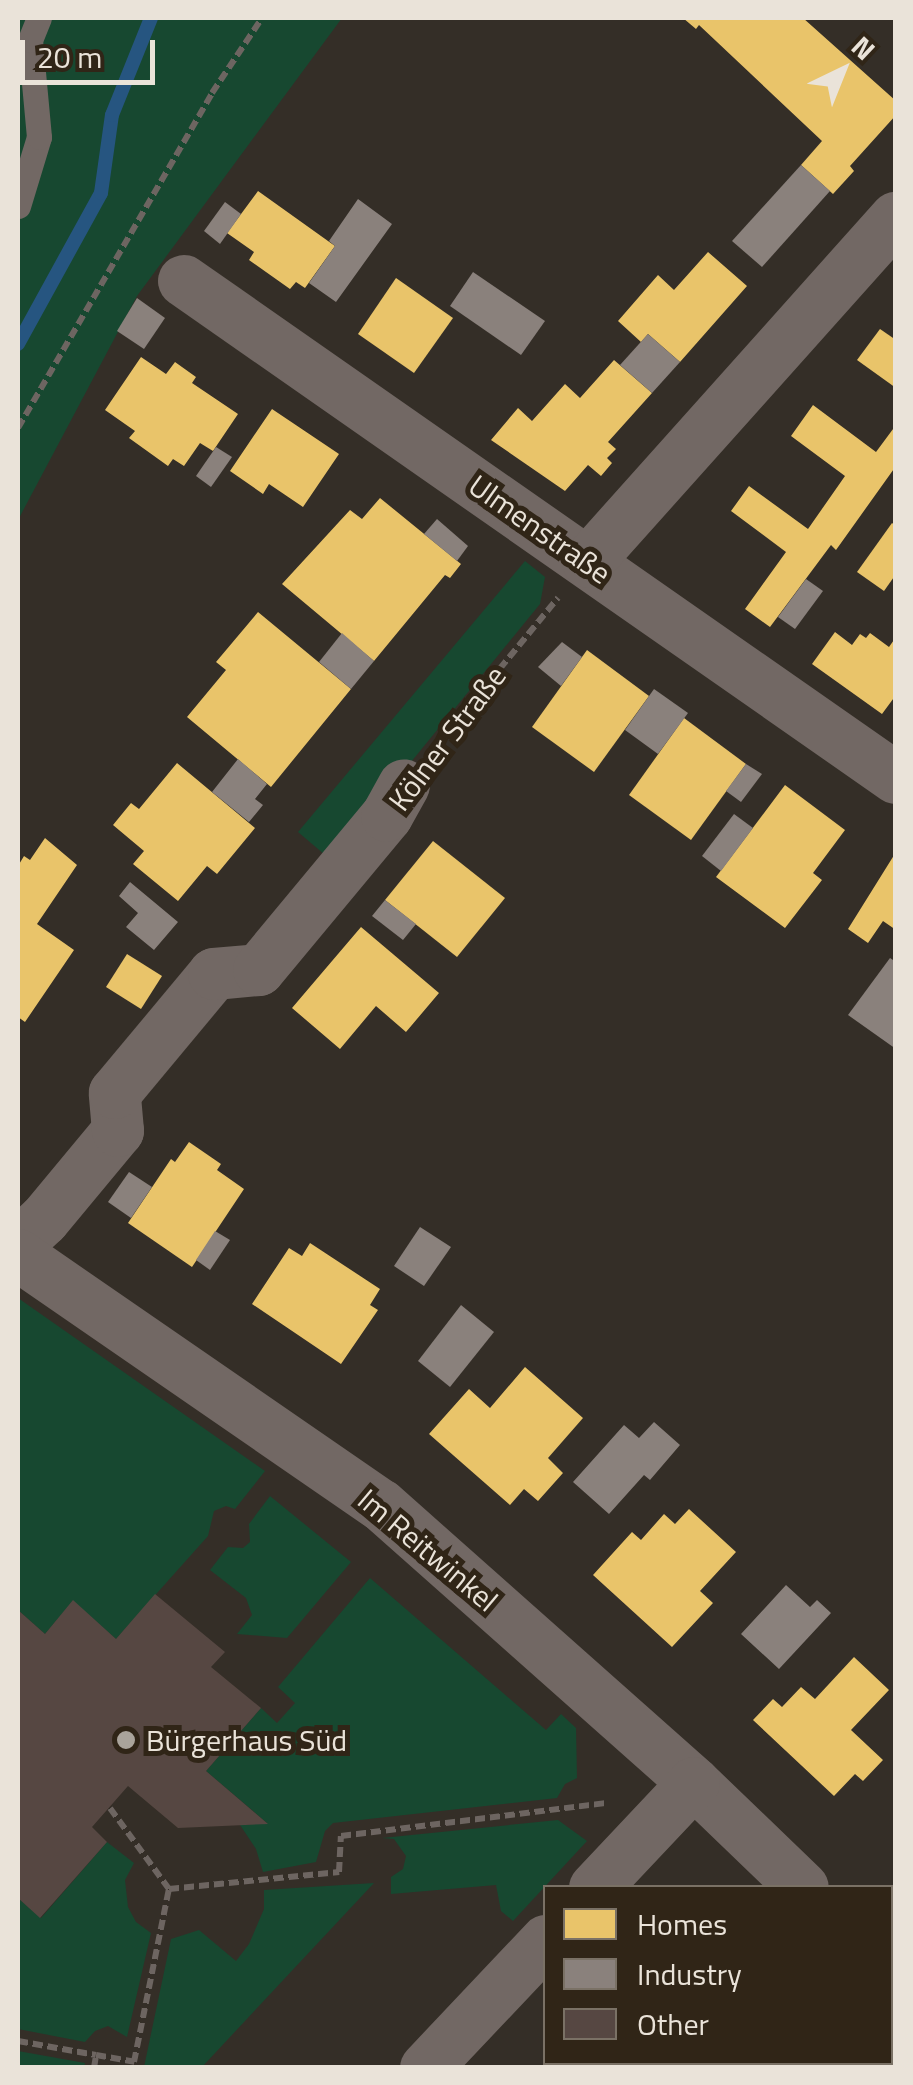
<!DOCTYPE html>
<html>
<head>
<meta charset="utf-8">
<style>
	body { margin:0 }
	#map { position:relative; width:913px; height:2085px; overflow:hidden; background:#342e27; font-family:"Titillium Web",sans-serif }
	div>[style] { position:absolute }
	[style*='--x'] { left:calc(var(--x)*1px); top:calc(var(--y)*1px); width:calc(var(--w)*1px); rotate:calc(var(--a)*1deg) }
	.green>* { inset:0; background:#174830 }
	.homes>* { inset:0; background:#e9c46a }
	.industry>* { inset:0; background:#8a817c }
	.stream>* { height:14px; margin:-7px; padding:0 7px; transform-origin:7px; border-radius:7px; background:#265580 }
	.building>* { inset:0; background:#564742 }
	.path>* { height:6px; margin-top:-3px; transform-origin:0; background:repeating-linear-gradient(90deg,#6d6561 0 10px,transparent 0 15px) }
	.lane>* { height:25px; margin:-12.5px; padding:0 12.5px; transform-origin:12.5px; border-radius:12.5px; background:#726864 }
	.street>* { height:52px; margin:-26px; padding:0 26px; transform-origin:26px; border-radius:26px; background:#726864 }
	.dots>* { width:28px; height:28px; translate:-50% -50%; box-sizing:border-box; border:5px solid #302517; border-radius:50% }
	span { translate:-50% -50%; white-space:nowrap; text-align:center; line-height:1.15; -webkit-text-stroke:10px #302517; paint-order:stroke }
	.street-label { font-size:30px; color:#eae3d9 }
	.poi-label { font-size:30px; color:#eae3d9 }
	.left { translate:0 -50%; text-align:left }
	.frame { position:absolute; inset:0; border:20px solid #eae3d9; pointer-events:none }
	.legend { position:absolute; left:543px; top:1885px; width:350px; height:180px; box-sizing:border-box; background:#302517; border:2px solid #7a7165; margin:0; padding:12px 18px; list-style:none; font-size:30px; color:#eae3d9 }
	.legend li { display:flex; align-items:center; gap:20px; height:50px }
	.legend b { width:50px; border:2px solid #7a7165 }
	.north { position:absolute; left:793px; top:20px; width:100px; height:100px; -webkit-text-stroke:8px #302517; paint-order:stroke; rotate:43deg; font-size:28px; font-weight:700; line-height:40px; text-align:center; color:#eae3d9 }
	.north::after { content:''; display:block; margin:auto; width:35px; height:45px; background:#eae3d9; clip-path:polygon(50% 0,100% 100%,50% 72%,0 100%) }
	.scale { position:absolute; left:20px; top:40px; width:135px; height:45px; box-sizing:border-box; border:5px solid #eae3d9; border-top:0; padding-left:12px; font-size:30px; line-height:35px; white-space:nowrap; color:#eae3d9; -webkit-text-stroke:8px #302517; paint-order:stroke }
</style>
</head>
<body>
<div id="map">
	<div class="green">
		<div style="clip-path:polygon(18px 18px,342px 18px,137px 296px,18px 520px)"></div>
		<div style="clip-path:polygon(525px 561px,545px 577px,540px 604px,331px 860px,298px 832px)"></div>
		<div style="clip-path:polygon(18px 1298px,265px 1471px,235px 1509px,226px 1506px,214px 1511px,208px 1536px,116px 1639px,73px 1601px,45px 1634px,18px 1610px)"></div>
		<div style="clip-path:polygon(270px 1496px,351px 1562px,287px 1638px,237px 1634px,252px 1615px,246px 1598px,210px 1570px,228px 1547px,243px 1548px,250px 1542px,249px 1524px)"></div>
		<div style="clip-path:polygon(370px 1578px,546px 1730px,561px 1714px,576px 1728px,577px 1778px,565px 1784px,557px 1798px,333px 1823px,325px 1831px,316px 1862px,263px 1872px,256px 1849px,240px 1825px,267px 1823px,206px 1771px,261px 1708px,277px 1723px,295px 1703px,278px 1687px)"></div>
		<div style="clip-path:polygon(558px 1820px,587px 1841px,513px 1921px,501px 1911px,496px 1885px,391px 1894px,391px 1877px,403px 1869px,406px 1856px,394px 1839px,382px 1838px)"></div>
		<div style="clip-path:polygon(107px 1842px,134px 1863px,125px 1880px,128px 1907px,136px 1922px,151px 1933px,127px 2037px,108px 2026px,95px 2031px,85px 2042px,18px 2029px,18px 1898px,41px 1918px)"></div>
		<div style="clip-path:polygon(374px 1883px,202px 2067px,144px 2067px,171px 1939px,199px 1930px,236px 1961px,249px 1944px,264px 1909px,264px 1890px)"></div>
		<div style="clip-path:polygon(18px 2051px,85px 2063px,84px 2067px,18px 2067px)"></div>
	</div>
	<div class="homes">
		<div style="clip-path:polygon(683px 18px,803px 18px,896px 101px,896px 115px,850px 166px,854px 171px,833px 194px,801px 165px,822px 141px,699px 25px,696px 29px)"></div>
		<div style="clip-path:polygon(258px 191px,335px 246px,305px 288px,296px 282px,290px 289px,249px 260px,254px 252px,227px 233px)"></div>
		<div style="clip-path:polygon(708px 252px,747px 286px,680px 362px,648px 334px,641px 342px,618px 321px,658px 275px,674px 290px)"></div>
		<div style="clip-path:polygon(396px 278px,453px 318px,414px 373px,358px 334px)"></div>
		<div style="clip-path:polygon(880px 329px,896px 340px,896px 388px,857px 360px)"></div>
		<div style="clip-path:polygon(141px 357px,166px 374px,175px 362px,196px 377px,192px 383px,238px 414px,213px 451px,200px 443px,184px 466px,173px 459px,168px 466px,129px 438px,135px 431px,105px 410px)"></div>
		<div style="clip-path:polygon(614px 360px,652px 393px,608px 442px,616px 449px,607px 458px,612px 463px,601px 476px,588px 465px,565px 491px,491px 440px,518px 408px,532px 421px,565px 384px,580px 398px)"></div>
		<div style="clip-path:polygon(813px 405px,876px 452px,896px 425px,896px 466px,836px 550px,831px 545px,770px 627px,745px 609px,786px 552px,731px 511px,749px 486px,808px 529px,845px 476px,791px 436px)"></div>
		<div style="clip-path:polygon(272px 409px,339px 454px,303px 507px,269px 484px,263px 494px,230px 471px)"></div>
		<div style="clip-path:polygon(380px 498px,461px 564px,450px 578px,445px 575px,374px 661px,282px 584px,350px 510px,362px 519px)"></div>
		<div style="clip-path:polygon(892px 523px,896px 526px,896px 574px,884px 591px,857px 572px)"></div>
		<div style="clip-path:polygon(258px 612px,351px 689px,271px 787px,187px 717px,226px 670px,216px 662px)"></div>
		<div style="clip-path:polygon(835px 632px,852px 645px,860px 634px,866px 638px,870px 633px,889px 647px,896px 637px,896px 695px,882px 714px,812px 664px)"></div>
		<div style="clip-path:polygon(587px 650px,649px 696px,594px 772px,532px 727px)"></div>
		<div style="clip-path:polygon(684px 718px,746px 764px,691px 840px,629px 795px)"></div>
		<div style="clip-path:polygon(177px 763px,255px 828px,217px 874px,207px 866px,178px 901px,133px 864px,144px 851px,113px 825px,131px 803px,139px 809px)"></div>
		<div style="clip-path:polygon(785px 785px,845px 830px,813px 873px,822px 880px,785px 928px,716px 877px)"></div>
		<div style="clip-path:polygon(45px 838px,77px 865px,37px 924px,74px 950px,25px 1022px,18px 1017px,18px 866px,24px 856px,30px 860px)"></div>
		<div style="clip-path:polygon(433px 841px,505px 898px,457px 957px,385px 900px)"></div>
		<div style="clip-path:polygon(896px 852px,896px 930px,883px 921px,868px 943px,848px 929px)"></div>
		<div style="clip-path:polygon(361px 927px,439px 993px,406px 1032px,376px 1006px,340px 1049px,292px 1008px)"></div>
		<div style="clip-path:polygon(127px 954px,162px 976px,141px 1009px,106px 987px)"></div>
		<div style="clip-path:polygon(189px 1142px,221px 1164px,217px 1170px,244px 1189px,192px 1267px,128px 1223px,171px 1159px,175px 1162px)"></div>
		<div style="clip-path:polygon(310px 1243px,380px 1289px,370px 1305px,378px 1310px,341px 1364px,252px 1304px,289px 1248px,302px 1256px)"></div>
		<div style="clip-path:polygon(525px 1367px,583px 1418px,548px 1458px,563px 1473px,538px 1501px,524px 1489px,510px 1505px,429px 1434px,469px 1389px,490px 1408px)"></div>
		<div style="clip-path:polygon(689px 1509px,736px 1552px,700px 1591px,713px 1603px,672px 1647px,593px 1575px,632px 1532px,641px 1540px,664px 1514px,675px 1524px)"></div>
		<div style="clip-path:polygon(854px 1657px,889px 1690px,851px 1730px,883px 1760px,863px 1781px,855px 1774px,834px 1796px,753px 1720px,773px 1699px,782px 1707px,801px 1687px,815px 1699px)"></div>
		<div style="clip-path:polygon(690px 2062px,730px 2062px,726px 2068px,695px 2068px)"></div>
		<div style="clip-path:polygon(789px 2062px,854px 2062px,858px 2068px,783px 2068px)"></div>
	</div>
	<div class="industry">
		<div style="clip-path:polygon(801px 165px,830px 191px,762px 267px,732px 241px)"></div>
		<div style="clip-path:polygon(358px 199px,392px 224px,336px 302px,309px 283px,335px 246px,329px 241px)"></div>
		<div style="clip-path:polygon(225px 202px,241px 214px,220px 244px,204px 231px)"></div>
		<div style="clip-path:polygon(473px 272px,545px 321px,521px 355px,450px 306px)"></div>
		<div style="clip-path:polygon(137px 298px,165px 318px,144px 349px,117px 331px)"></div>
		<div style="clip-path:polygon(648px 334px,680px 362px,652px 393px,620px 365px)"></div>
		<div style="clip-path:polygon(216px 447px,232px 457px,211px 487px,196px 476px)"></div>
		<div style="clip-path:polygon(437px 519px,468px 546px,457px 561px,424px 534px)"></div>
		<div style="clip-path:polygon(806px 579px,823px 591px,795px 629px,778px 617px)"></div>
		<div style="clip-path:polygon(342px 633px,374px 661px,351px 689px,319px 662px)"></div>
		<div style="clip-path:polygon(562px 642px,582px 657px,561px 686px,538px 667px)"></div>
		<div style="clip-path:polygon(654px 689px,688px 713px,658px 754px,625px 730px)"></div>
		<div style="clip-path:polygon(238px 759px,267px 784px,255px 799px,263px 805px,249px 822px,212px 792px)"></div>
		<div style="clip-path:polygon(746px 764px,762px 774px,741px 802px,726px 791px)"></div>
		<div style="clip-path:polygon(734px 814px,753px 828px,721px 871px,702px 856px)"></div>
		<div style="clip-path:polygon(130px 882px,178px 922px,154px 950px,126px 927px,138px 913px,119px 896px)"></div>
		<div style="clip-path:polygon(385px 900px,416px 924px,403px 940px,372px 916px)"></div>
		<div style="clip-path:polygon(890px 958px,896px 962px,896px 1049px,848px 1015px)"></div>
		<div style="clip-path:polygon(129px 1172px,152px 1187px,131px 1218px,108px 1202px)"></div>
		<div style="clip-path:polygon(420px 1227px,451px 1247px,424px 1286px,394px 1266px)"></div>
		<div style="clip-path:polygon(215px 1231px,230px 1240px,210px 1270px,196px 1260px)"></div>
		<div style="clip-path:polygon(461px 1305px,494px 1332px,450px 1387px,418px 1361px)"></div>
		<div style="clip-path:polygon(654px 1422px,680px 1445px,650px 1480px,644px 1475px,609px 1514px,573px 1482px,624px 1425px,639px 1438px)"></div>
		<div style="clip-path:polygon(786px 1585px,810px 1607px,817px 1600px,831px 1613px,779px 1669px,741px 1634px)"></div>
	</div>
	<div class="stream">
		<div style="--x:18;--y:344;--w:172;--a:-61.2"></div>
		<div style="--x:101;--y:193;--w:79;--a:-82"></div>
		<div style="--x:112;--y:115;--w:105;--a:-68.1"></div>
	</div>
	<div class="building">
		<div style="clip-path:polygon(155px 1594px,225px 1652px,211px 1667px,261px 1708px,206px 1771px,268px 1824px,178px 1828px,128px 1786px,92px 1827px,107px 1842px,40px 1918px,18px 1898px,18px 1610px,45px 1634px,73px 1600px,116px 1639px)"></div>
	</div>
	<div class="path">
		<div style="--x:18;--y:428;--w:387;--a:-59.9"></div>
		<div style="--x:212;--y:93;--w:90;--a:-56.3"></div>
		<div style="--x:433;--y:750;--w:197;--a:-50.6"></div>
		<div style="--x:169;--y:1889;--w:171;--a:-5.7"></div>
		<div style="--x:339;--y:1872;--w:36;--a:-87"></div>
		<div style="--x:341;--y:1836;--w:266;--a:-7.1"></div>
		<div style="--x:18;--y:2041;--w:79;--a:10.2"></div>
		<div style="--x:94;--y:2068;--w:13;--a:-81"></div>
		<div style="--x:96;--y:2055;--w:39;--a:10"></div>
		<div style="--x:134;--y:2062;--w:177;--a:-78.6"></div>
		<div style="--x:169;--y:1889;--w:100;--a:-126.1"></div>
	</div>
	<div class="lane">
		<div style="--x:18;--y:206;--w:72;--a:-73.1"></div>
		<div style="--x:39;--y:137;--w:97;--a:-95.3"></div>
		<div style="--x:30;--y:40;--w:24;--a:-68"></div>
	</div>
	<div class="street">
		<div style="--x:184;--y:281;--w:868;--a:34.92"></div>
		<div style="--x:588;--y:562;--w:462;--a:-48.2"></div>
		<div style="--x:18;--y:1244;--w:35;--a:-43"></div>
		<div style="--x:44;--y:1220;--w:116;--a:-50.3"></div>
		<div style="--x:118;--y:1131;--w:38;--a:-95"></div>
		<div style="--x:115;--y:1093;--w:155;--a:-50.2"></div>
		<div style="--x:214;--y:974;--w:45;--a:-5.1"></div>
		<div style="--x:259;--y:970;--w:200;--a:-50.3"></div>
		<div style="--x:387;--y:816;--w:35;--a:-61"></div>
		<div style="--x:18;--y:1255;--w:441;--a:34.6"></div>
		<div style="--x:381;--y:1505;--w:419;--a:41.6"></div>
		<div style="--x:694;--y:1783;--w:151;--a:43.9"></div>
		<div style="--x:595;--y:1888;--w:144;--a:-46.7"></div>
		<div style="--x:890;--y:1971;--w:8;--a:40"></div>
		<div style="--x:426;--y:2068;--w:175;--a:-46.6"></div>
	</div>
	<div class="dots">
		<div style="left:126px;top:1740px;background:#aaa49b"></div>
	</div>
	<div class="street-label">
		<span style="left:540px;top:529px;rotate:35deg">Ulmenstraße</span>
		<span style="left:447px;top:738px;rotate:-53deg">Kölner Straße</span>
		<span style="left:428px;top:1550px;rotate:40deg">Im Reitwinkel</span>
	</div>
	<div class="poi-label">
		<span class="left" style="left:146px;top:1740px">Bürgerhaus Süd</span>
	</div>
	<div class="frame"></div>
	<ul class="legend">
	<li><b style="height:28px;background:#e9c46a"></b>Homes</li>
	<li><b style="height:28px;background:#8a817c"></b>Industry</li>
	<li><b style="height:28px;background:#564742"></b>Other</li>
	</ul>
	<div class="north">N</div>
	<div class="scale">20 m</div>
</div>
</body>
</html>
